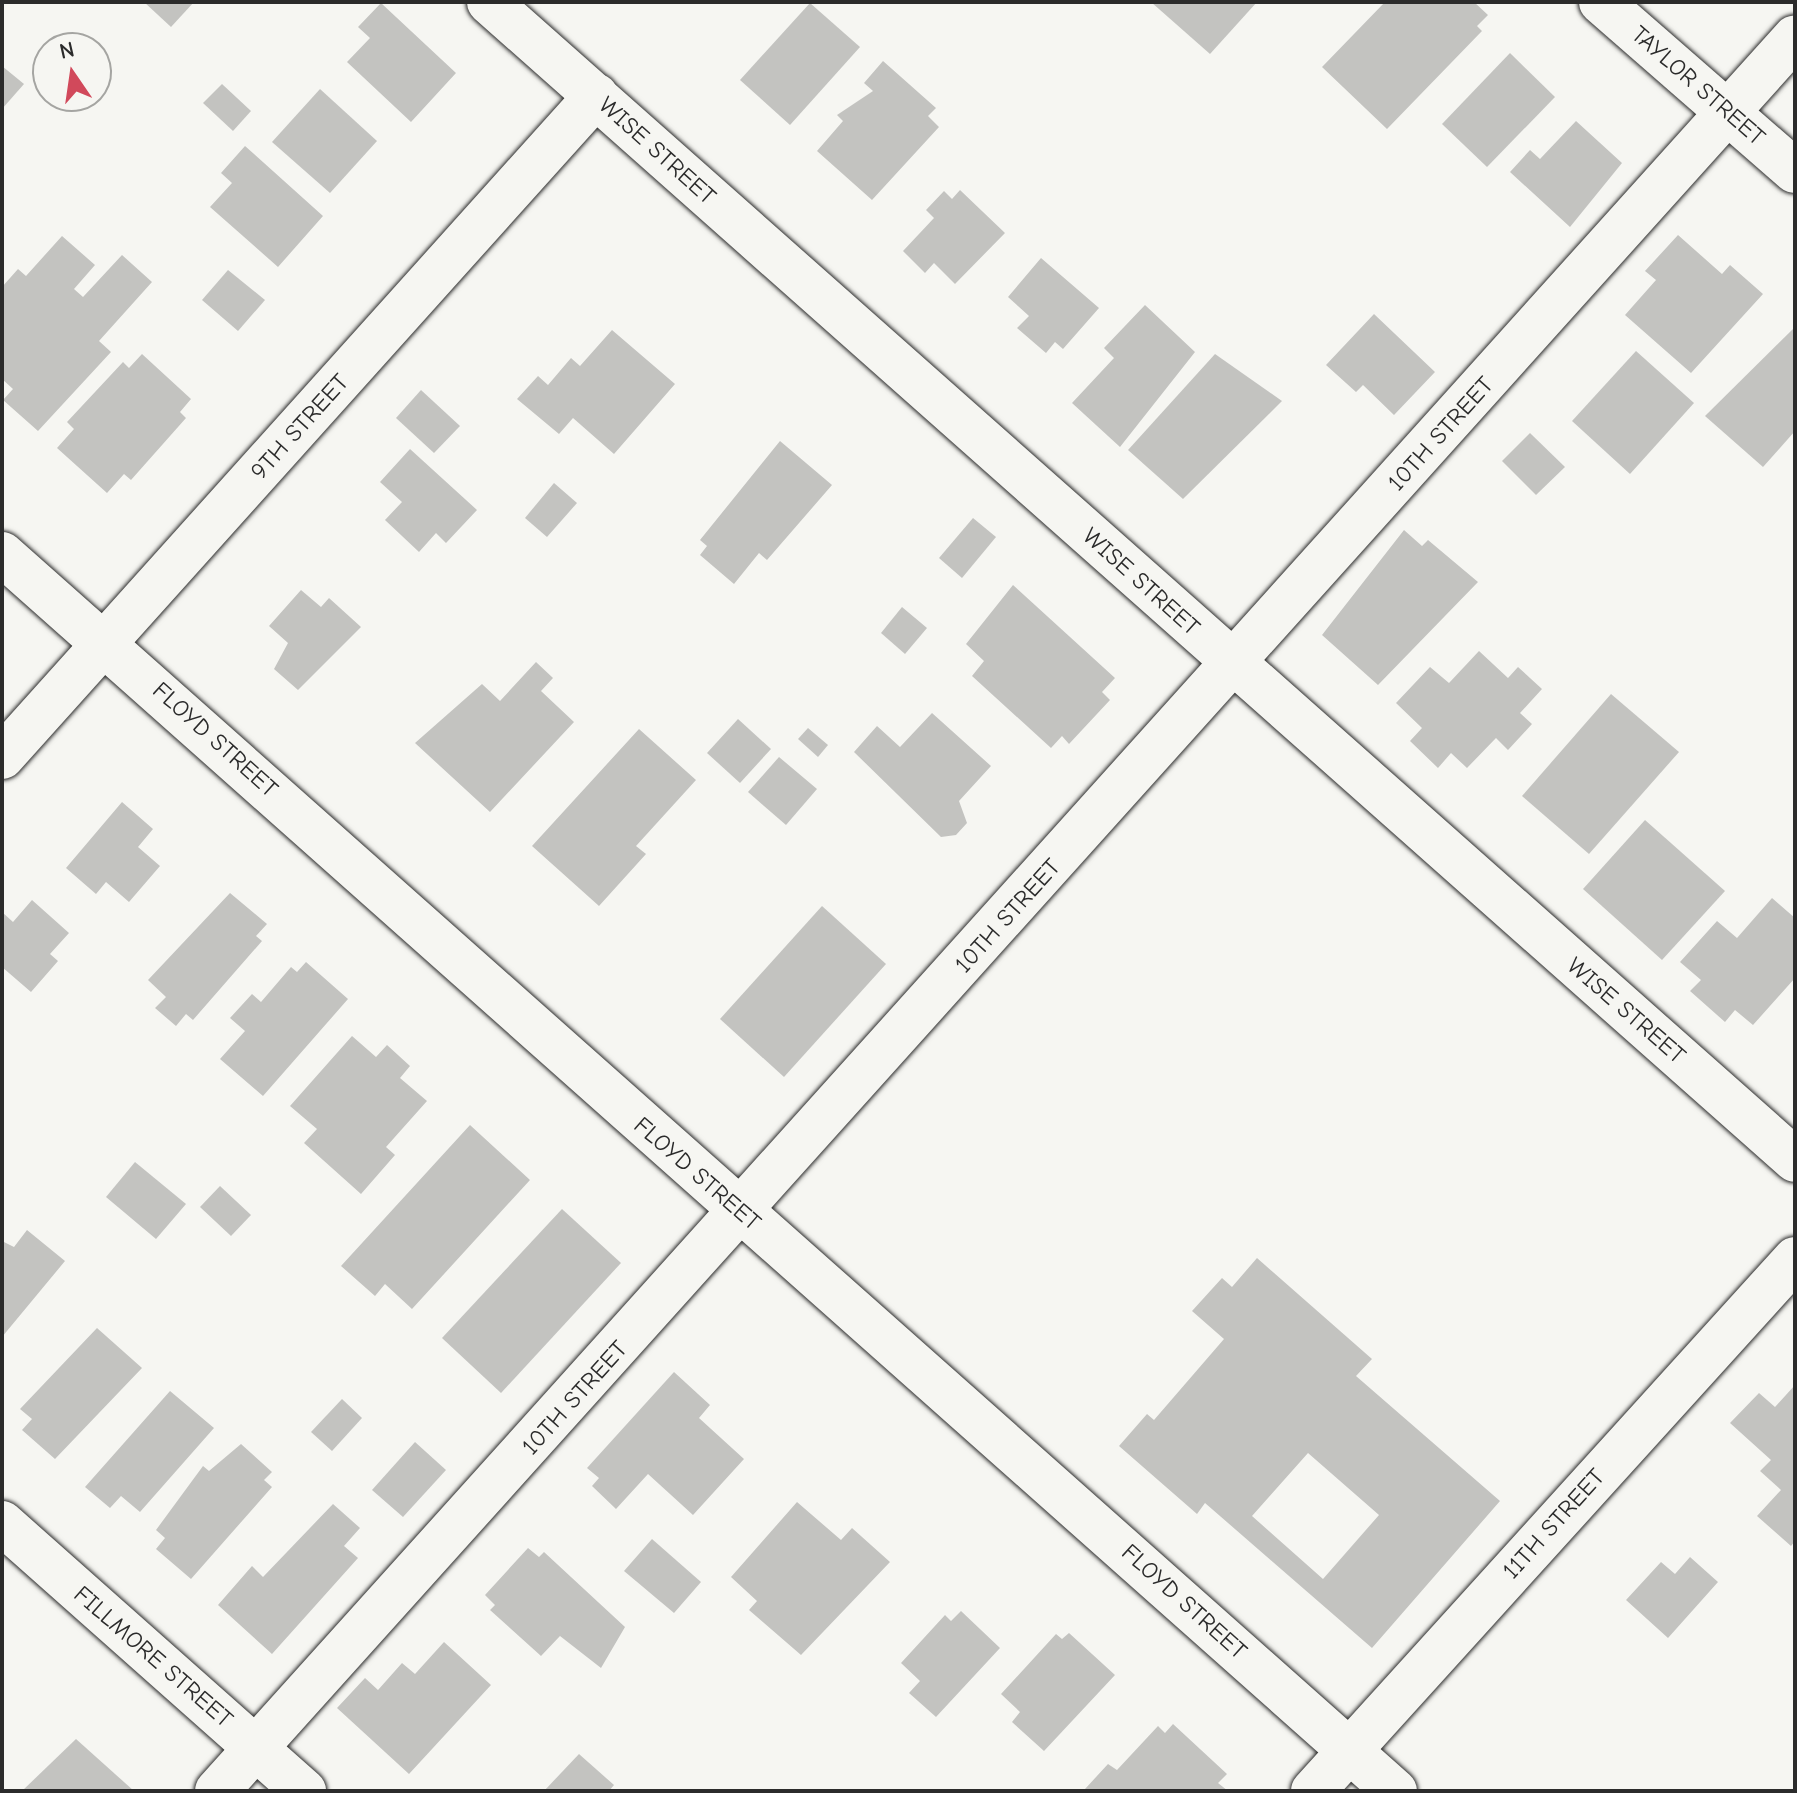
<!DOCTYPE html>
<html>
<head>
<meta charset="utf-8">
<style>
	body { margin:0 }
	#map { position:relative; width:1797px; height:1793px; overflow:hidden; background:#f6f6f2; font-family:"Comic Neue",sans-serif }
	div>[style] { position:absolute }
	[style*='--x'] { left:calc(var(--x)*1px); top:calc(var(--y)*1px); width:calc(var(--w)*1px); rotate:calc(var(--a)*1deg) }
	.building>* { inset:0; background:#c3c3c0 }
	.roads { filter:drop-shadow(0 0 2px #2b2b2b) drop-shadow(0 0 2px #2b2b2b) }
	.minor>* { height:44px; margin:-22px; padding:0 22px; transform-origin:22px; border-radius:22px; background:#f6f6f2 }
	span { translate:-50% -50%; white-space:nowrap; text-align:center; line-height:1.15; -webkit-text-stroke:6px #f6f6f2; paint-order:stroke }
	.street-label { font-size:24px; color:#2b2b2b }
	.frame { position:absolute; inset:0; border:4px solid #2b2b2b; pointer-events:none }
	.north { position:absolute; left:32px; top:32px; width:80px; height:80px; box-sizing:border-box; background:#f6f6f2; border:2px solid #a5a5a2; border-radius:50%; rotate:347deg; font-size:22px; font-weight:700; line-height:32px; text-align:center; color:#2b2b2b }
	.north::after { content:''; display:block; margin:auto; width:28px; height:36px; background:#d1495b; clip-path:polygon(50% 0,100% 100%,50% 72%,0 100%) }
</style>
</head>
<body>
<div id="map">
	<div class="building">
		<div style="clip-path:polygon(144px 2px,194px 2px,171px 27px)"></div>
		<div style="clip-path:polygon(1151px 2px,1257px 2px,1210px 54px)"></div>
		<div style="clip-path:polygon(1385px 2px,1474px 2px,1488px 15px,1477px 26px,1482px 31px,1387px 129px,1322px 67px)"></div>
		<div style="clip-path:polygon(381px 3px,456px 73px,411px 122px,347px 62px,370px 38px,358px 27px)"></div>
		<div style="clip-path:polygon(810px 3px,860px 47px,790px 125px,740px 80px)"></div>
		<div style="clip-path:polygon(1510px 53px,1555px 97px,1487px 167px,1442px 124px)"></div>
		<div style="clip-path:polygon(883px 61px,936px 108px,928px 116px,939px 127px,872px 200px,817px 151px,843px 121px,837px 115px,873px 91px,864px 83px)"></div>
		<div style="clip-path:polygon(2px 66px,24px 84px,2px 109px)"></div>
		<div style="clip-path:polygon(222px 84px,251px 111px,233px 131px,203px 103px)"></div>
		<div style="clip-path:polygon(320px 89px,377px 141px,330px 193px,272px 142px)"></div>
		<div style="clip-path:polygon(1576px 121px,1622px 163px,1570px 227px,1510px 172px,1530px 150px,1540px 159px)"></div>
		<div style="clip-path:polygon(245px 146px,323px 216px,278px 267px,210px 207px,232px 183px,221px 173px)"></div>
		<div style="clip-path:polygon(960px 190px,1005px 233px,955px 284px,934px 263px,925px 273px,903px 251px,934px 218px,926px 210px,944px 191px,952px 199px)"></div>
		<div style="clip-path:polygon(1678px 235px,1722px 274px,1730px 265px,1763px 294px,1691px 373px,1625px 315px,1656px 280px,1645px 271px)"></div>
		<div style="clip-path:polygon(62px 236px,95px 265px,74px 289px,83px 297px,122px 255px,152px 282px,99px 341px,111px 352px,38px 431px,3px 400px,13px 389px,2px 379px,2px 287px,18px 269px,26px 276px)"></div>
		<div style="clip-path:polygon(1041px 258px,1099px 308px,1063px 349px,1055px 342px,1046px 353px,1017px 328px,1029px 316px,1008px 297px)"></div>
		<div style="clip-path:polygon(228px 270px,265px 300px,238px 331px,202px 300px)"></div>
		<div style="clip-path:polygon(1145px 305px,1195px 352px,1120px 447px,1072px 403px,1114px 358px,1104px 348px)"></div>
		<div style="clip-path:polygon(1374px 314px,1435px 372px,1394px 415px,1363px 385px,1356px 392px,1326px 365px)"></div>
		<div style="clip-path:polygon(1795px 327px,1795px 431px,1763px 467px,1705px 416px)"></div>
		<div style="clip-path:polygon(612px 330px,675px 384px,614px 454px,573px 418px,559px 434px,517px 399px,538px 376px,548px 385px,571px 358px,580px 366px)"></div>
		<div style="clip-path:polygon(1636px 351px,1694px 403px,1630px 474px,1572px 421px)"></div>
		<div style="clip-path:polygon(142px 354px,191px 399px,180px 412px,186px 418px,131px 480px,124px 474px,107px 493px,57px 448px,74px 429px,67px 422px,123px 362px,129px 368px)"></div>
		<div style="clip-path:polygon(1215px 354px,1282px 401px,1183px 499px,1128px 450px)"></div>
		<div style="clip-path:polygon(421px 390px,460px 426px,434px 453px,396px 418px)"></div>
		<div style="clip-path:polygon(1530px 433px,1565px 467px,1536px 495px,1502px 461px)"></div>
		<div style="clip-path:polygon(780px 441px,832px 485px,767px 560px,759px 553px,734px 584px,700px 555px,707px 546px,700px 540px)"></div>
		<div style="clip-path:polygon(410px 449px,477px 510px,446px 543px,436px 533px,419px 552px,385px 520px,402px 502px,380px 482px)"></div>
		<div style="clip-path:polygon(554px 483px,577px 503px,547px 537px,525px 518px)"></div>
		<div style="clip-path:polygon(973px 518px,996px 537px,962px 578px,939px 558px)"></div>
		<div style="clip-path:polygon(1404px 530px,1422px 546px,1428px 540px,1478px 582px,1378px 685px,1322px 635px)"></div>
		<div style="clip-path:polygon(1013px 585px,1115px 678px,1102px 692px,1110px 700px,1069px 744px,1062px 736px,1051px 748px,972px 676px,984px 661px,966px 644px)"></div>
		<div style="clip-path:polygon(301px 590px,321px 607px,329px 598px,361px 627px,298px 690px,274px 669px,288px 643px,269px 626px)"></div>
		<div style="clip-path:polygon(902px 607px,927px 628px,905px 654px,881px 633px)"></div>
		<div style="clip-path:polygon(1479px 651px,1508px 678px,1518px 667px,1542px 689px,1520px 713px,1532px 724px,1508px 750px,1496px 738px,1467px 768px,1451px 753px,1438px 768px,1410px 741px,1422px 728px,1396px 703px,1430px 667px,1449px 683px)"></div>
		<div style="clip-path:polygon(536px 662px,553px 678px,541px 691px,574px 722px,490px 812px,415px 743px,482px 684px,500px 701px)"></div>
		<div style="clip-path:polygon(1611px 694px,1679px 752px,1589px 854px,1522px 796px)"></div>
		<div style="clip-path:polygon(932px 713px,991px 766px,959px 801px,967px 823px,956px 835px,941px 837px,854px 752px,877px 726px,900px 747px)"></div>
		<div style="clip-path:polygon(738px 719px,771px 749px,740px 783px,707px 753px)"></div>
		<div style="clip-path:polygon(808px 728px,828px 745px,818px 757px,798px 739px)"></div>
		<div style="clip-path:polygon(639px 729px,696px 780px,636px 846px,646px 854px,599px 906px,532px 846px)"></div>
		<div style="clip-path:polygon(779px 757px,817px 789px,786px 825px,748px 792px)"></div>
		<div style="clip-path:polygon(122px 802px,153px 829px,138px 847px,160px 866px,129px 902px,106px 882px,96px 894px,66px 868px)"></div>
		<div style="clip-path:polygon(1645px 820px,1725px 891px,1662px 960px,1583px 889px)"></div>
		<div style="clip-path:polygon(230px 893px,267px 924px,256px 936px,262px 941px,193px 1020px,186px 1014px,176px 1026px,155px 1008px,166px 997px,148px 980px)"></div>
		<div style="clip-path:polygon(1772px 898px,1795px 918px,1795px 978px,1753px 1025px,1735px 1010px,1725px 1022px,1690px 991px,1701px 980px,1680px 962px,1717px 921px,1737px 938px)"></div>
		<div style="clip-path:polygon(32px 900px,69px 933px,50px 954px,58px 961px,31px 992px,2px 967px,2px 912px,13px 922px)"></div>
		<div style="clip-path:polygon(822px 906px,886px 964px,784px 1077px,720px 1019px)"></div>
		<div style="clip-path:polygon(306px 962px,348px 999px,263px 1096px,220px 1059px,245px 1031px,230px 1018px,252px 994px,261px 1002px,291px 967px,297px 972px)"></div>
		<div style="clip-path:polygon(352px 1036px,376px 1057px,387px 1045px,410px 1066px,400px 1078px,427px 1101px,386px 1147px,395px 1155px,361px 1194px,304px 1143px,317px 1129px,290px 1106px)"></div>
		<div style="clip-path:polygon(470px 1125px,530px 1180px,412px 1309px,385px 1284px,375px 1296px,341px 1266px)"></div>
		<div style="clip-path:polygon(135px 1162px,186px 1204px,156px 1239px,106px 1197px)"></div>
		<div style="clip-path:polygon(220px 1186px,251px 1215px,231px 1236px,200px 1207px)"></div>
		<div style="clip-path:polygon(562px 1209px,621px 1263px,501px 1393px,442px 1338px)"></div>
		<div style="clip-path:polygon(27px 1230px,65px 1261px,2px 1337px,2px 1241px,14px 1247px)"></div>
		<div style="clip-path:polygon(evenodd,1257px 1258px,1372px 1359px,1356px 1376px,1500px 1501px,1372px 1648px,1205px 1503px,1197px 1514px,1119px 1446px,1147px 1414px,1154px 1420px,1224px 1339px,1192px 1311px,1222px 1278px,1232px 1287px,1257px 1258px,1308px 1453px,1379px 1515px,1323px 1579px,1252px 1516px,1308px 1453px)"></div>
		<div style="clip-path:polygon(97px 1328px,142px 1368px,55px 1459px,22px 1430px,32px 1419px,20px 1409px)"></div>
		<div style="clip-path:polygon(674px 1372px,710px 1405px,699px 1418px,744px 1459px,693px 1515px,648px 1474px,616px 1509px,592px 1486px,599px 1478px,587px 1468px)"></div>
		<div style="clip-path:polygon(1795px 1385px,1795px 1541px,1791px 1546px,1757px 1516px,1781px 1490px,1760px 1471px,1771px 1460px,1730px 1423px,1759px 1393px,1775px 1407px)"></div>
		<div style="clip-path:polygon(170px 1391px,214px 1428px,140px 1512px,121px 1496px,110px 1508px,85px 1487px)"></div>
		<div style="clip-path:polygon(342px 1399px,362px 1418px,332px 1451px,311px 1432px)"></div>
		<div style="clip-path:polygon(415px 1442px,446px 1470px,403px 1517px,372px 1490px)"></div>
		<div style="clip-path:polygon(241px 1444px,272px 1472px,264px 1480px,272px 1487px,191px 1579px,156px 1549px,165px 1538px,156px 1530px,203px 1466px,209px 1471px)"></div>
		<div style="clip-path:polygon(797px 1502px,841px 1540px,852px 1528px,890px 1562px,801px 1655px,749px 1610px,757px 1601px,731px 1577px)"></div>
		<div style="clip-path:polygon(333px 1504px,360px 1528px,344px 1546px,358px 1558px,272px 1654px,218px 1605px,252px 1566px,263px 1577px)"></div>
		<div style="clip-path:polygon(652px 1539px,701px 1582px,674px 1613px,624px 1571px)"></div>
		<div style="clip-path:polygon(528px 1548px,539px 1557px,544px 1552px,625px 1627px,601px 1668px,560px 1636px,541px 1656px,490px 1610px,495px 1605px,485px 1595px)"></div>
		<div style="clip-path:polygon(1690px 1557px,1718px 1582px,1668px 1638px,1626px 1600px,1661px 1562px,1675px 1574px)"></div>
		<div style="clip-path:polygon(961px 1611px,1000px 1648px,936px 1717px,909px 1693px,920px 1681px,901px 1663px,945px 1615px,951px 1621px)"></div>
		<div style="clip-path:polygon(1069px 1633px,1115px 1675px,1044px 1751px,1012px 1722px,1020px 1712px,1001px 1694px,1056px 1634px,1062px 1639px)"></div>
		<div style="clip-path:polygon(444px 1642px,491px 1685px,409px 1774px,337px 1708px,365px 1678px,378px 1690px,402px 1663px,415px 1674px)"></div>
		<div style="clip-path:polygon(1173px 1724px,1227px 1774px,1218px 1783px,1228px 1791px,1085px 1789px,1108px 1764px,1117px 1770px,1158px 1726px,1165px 1733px)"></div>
		<div style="clip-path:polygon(76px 1739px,134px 1791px,22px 1791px)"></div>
		<div style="clip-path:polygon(579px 1754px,614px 1785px,609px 1791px,544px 1791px)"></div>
	</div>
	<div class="roads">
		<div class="minor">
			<div style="--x:489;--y:2;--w:1745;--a:41.56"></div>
			<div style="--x:1601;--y:2;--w:257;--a:41.1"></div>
			<div style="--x:2;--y:554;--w:1863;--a:41.61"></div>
			<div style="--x:2;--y:757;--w:889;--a:-48.06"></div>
			<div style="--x:2;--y:1523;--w:404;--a:41.6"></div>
			<div style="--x:217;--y:1791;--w:2359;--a:-48.02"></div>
			<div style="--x:1313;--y:1791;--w:718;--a:-47.82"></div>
		</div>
	</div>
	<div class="street-label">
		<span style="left:1698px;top:86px;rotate:41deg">TAYLOR STREET</span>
		<span style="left:657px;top:151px;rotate:42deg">WISE STREET</span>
		<span style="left:300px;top:427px;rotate:-48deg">9TH STREET</span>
		<span style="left:1441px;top:434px;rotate:-48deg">10TH STREET</span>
		<span style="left:1141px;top:582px;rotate:42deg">WISE STREET</span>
		<span style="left:215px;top:740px;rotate:42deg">FLOYD STREET</span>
		<span style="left:1008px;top:916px;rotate:-48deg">10TH STREET</span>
		<span style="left:1626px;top:1011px;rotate:41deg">WISE STREET</span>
		<span style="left:697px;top:1174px;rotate:41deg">FLOYD STREET</span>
		<span style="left:575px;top:1398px;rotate:-48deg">10TH STREET</span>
		<span style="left:1554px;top:1524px;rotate:-48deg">11TH STREET</span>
		<span style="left:1184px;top:1602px;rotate:42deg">FLOYD STREET</span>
		<span style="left:153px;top:1657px;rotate:41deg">FILLMORE STREET</span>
	</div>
	<div class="frame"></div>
	<div class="north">N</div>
</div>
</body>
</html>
